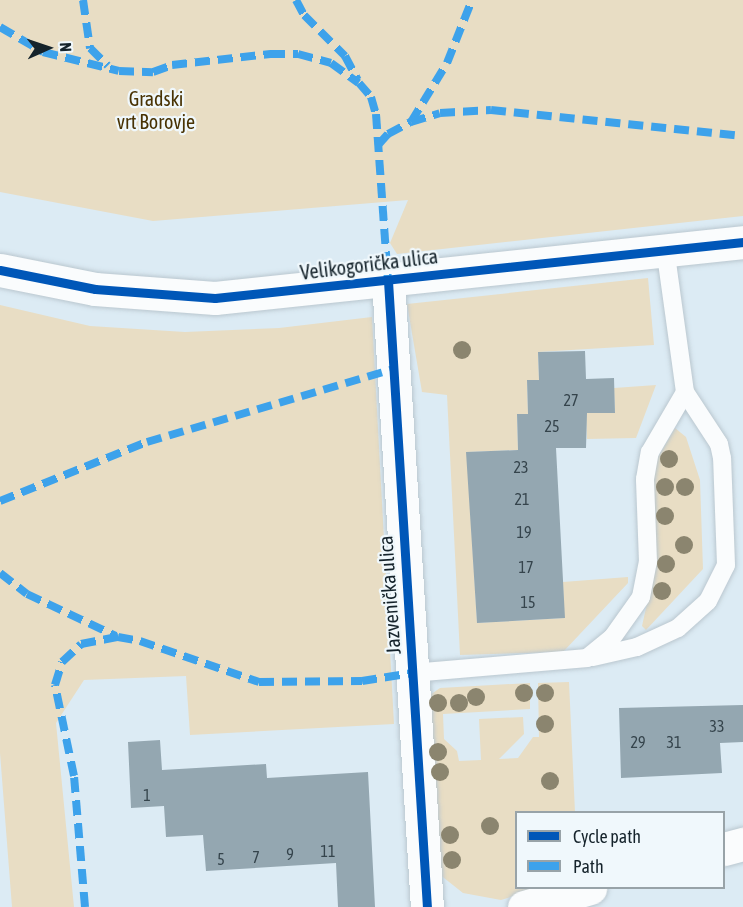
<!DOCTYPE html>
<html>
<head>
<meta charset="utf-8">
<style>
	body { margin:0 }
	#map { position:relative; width:743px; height:907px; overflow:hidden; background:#dcebf4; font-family:"Asap Condensed",sans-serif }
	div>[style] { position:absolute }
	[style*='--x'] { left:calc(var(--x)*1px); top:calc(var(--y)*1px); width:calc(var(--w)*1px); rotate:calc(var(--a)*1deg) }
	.green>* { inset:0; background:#e8ddc4 }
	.building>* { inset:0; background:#94a7b1 }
	.roads { filter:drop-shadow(0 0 2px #bac7cf) drop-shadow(0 0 2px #bac7cf) }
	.service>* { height:18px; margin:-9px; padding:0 9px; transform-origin:9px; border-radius:9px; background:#fafcfd }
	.minor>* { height:33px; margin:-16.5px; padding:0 16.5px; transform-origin:16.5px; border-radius:16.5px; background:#fafcfd }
	.tertiary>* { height:33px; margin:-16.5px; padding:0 16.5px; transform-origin:16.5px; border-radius:16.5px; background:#fafcfd }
	.quiet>* { height:8px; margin-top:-4px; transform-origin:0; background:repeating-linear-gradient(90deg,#3da2eb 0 15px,transparent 0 23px) }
	.cycleway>* { height:9px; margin:-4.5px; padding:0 4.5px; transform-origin:4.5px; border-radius:4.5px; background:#0057b8 }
	.trees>* { width:18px; height:18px; margin:-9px; border-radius:50%; background:#8b856f }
	span { translate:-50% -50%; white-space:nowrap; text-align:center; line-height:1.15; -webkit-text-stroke:4.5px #f0f8fc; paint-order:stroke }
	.number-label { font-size:16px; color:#35444c }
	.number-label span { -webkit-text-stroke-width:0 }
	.park-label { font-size:20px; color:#483203 }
	.street-label { font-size:20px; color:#15232b }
	.legend { position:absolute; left:515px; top:811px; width:210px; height:78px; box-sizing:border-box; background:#f0f8fc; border:2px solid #98a3a8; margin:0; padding:8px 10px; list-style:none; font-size:18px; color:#15232b }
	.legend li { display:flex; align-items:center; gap:12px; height:30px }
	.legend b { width:30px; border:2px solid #98a3a8 }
	.north { position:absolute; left:18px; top:18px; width:60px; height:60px; -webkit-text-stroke:4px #f0f8fc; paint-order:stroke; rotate:87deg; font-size:16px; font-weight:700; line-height:24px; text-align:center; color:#15232b }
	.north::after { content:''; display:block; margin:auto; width:21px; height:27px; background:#15232b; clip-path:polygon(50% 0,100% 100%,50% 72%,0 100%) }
</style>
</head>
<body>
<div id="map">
	<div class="green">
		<div style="clip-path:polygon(0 0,743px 0,743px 216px,397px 254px,390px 243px,408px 200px,153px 221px,0 192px)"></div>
		<div style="clip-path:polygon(648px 278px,654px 345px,538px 352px,539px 380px,527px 380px,528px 414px,517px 414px,518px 450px,467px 452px,477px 623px,564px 618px,563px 582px,628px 577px,628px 583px,563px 652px,460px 655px,447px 395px,422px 392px,407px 304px)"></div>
		<div style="clip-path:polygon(0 305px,90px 326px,185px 332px,279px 328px,372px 317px,394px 724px,190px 735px,186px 676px,84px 680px,56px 723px,74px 907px,12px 907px,0 753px)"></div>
		<div style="clip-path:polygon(656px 385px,636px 438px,587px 439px,586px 413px,615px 413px,614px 388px)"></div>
		<div style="clip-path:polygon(675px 428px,686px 437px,700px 480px,703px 569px,646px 630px,642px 626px,650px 590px,650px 471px)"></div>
		<div style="clip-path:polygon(569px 682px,575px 812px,516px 812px,516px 888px,540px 888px,501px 900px,463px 893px,439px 874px,430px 695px,440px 688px,530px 683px,530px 709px,443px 714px,444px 739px,457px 751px,459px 761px,481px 760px,479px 719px,523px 717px,524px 734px,499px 759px,518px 758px,533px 737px,539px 737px,538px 683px)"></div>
	</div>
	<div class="building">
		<div style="clip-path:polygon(585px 351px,586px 379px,614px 378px,615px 413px,587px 413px,586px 448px,556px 448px,565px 618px,477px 623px,466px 452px,518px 450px,517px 414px,528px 414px,527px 380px,539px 380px,538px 352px)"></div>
		<div style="clip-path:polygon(743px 705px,743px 742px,720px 743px,722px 773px,621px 778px,619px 708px)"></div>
		<div style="clip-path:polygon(160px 740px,162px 770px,266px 764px,267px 778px,368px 772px,375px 907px,338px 907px,336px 863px,206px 871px,203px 835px,166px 837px,164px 806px,131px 808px,128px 742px)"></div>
	</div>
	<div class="roads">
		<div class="service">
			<div style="--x:593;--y:657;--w:45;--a:-12.8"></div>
			<div style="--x:637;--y:647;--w:45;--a:-24.9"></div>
			<div style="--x:678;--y:628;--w:40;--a:-42"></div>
			<div style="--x:708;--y:601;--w:40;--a:-63.4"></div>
			<div style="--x:726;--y:565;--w:107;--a:-92.1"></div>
			<div style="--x:722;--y:458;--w:14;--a:-102"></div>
			<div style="--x:719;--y:444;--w:62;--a:-123.2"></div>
			<div style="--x:412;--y:673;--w:176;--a:-4.9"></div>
			<div style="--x:587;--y:658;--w:32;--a:-39"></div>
			<div style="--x:612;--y:638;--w:50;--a:-54.7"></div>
			<div style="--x:641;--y:597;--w:36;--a:-79"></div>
			<div style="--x:648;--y:562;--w:83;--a:-92.1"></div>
			<div style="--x:645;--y:479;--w:27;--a:-80"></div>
			<div style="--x:650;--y:452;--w:69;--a:-59.7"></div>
			<div style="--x:685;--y:392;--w:146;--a:-97.9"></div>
		</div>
		<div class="minor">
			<div style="--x:388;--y:281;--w:627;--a:86.44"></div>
			<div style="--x:724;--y:849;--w:20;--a:-15"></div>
			<div style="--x:524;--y:907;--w:69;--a:-16.1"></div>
		</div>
		<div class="tertiary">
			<div style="--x:0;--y:270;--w:97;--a:11.3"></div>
			<div style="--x:95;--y:289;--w:120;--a:4.3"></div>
			<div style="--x:215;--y:298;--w:531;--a:-6.05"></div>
		</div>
	</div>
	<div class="quiet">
		<div style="--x:83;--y:0;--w:49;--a:81.7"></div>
		<div style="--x:90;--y:48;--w:25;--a:45"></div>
		<div style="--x:296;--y:0;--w:17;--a:62"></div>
		<div style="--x:304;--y:15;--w:58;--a:45"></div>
		<div style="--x:345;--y:56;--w:27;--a:62"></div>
		<div style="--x:0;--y:27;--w:50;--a:30.2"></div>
		<div style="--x:43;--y:52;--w:78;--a:14"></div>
		<div style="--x:119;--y:71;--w:34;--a:2"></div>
		<div style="--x:153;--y:72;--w:20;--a:-20"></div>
		<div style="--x:172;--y:65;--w:99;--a:-6.4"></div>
		<div style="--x:270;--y:54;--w:28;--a:0"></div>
		<div style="--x:298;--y:54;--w:34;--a:15"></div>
		<div style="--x:331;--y:63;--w:34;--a:36"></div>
		<div style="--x:359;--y:83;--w:18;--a:49"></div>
		<div style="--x:371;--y:97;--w:18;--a:74"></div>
		<div style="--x:376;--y:114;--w:167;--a:85.9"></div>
		<div style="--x:411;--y:122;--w:69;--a:-58.6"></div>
		<div style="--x:447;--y:63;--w:68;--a:-68.4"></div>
		<div style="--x:378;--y:145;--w:15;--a:-48"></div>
		<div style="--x:388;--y:134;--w:26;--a:-28"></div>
		<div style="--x:411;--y:122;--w:30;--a:-17"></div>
		<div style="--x:440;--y:113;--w:51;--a:-3.4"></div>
		<div style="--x:491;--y:110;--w:253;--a:5.9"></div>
		<div style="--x:0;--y:501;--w:158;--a:-21.9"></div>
		<div style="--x:147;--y:442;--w:257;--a:-16.5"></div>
		<div style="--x:0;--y:573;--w:34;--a:38"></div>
		<div style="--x:27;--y:594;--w:98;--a:25.3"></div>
		<div style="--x:85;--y:907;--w:131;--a:-94.8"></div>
		<div style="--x:74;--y:776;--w:93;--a:-101.8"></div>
		<div style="--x:55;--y:685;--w:24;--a:-73"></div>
		<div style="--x:62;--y:662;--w:26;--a:-43"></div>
		<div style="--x:81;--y:644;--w:38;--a:-11"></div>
		<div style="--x:118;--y:637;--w:22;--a:10"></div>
		<div style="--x:140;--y:641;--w:126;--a:19"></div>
		<div style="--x:259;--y:682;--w:103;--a:-0.6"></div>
		<div style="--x:362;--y:681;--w:51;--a:-9.1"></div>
	</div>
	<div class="cycleway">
		<div style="--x:0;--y:270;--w:97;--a:11.3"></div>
		<div style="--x:95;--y:289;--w:120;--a:4.3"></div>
		<div style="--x:215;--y:298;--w:531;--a:-6.05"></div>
		<div style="--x:388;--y:281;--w:627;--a:86.44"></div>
	</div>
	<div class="trees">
		<div style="left:462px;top:350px"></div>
		<div style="left:669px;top:459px"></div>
		<div style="left:665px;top:487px"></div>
		<div style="left:685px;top:487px"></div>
		<div style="left:665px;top:516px"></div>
		<div style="left:684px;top:545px"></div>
		<div style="left:666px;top:564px"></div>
		<div style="left:662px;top:591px"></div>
		<div style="left:524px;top:693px"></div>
		<div style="left:545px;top:693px"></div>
		<div style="left:476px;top:697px"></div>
		<div style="left:438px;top:703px"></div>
		<div style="left:459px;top:703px"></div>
		<div style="left:545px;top:724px"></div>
		<div style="left:438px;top:752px"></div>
		<div style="left:440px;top:772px"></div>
		<div style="left:550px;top:781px"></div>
		<div style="left:490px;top:826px"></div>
		<div style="left:450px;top:835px"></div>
		<div style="left:452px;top:860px"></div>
	</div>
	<div class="number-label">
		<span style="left:571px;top:400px">27</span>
		<span style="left:552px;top:426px">25</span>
		<span style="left:521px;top:467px">23</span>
		<span style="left:522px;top:499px">21</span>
		<span style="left:524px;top:532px">19</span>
		<span style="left:526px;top:567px">17</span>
		<span style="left:528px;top:602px">15</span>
		<span style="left:717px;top:726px">33</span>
		<span style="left:638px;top:742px">29</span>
		<span style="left:674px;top:742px">31</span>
		<span style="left:147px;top:795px">1</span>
		<span style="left:328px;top:851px">11</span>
		<span style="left:290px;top:854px">9</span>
		<span style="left:256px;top:857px">7</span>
		<span style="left:221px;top:859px">5</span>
	</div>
	<div class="park-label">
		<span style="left:156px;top:110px">Gradski<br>vrt Borovje</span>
	</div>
	<div class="street-label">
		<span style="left:369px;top:264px;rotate:-7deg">Velikogorička ulica</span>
		<span style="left:389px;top:595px;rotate:-94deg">Jazvenička ulica</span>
	</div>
	<ul class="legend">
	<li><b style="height:8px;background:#0057b8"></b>Cycle path</li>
	<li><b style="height:8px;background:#3da2eb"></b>Path</li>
	</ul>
	<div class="north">N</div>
</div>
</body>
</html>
